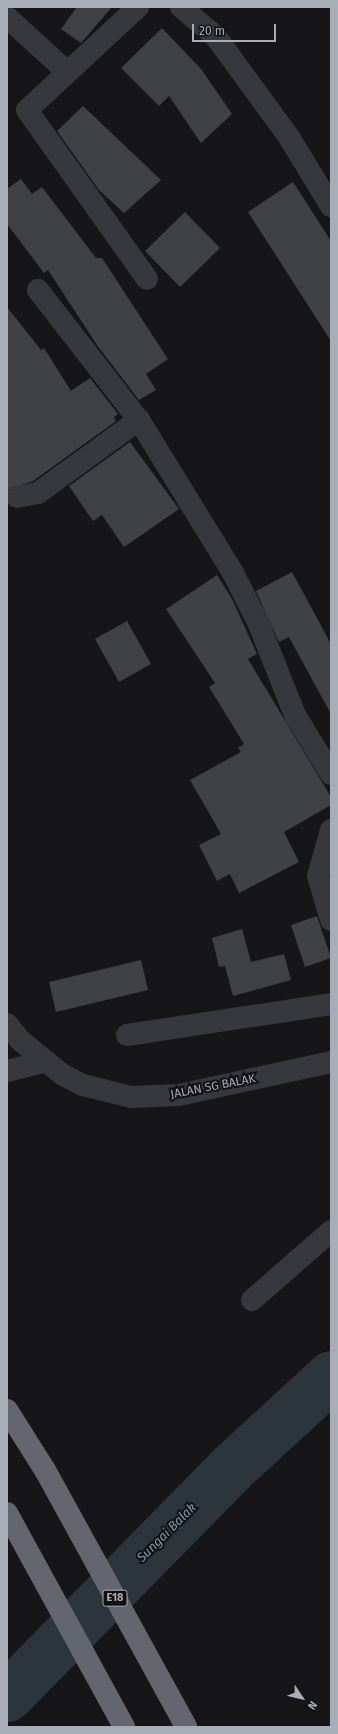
<!DOCTYPE html>
<html>
<head>
<meta charset="utf-8">
<style>
	body { margin:0 }
	#map { position:relative; width:338px; height:1734px; overflow:hidden; background:#161618; font-family:"Fira Sans",sans-serif }
	div>[style] { position:absolute }
	[style*='--x'] { left:calc(var(--x)*1px); top:calc(var(--y)*1px); width:calc(var(--w)*1px); rotate:calc(var(--a)*1deg) }
	.river>* { height:51px; margin:-25.5px; padding:0 25.5px; transform-origin:25.5px; border-radius:25.5px; background:#2c353c }
	.building>* { inset:0; background:#404145 }
	.minor>* { height:22px; margin:-11px; padding:0 11px; transform-origin:11px; border-radius:11px; background:#37383d }
	.highway>* { height:22px; margin:-11px; padding:0 11px; transform-origin:11px; border-radius:11px; background:#63666e }
	span { translate:-50% -50%; white-space:nowrap; text-align:center; line-height:1.15; -webkit-text-stroke:4px #111113; paint-order:stroke }
	.shield-label span { padding:1px 3px; background:#111113; border:1px solid; border-radius:3px; -webkit-text-stroke-width:0 }
	.shield-label { font-size:11px; color:#a8adb8; font-weight:700 }
	.street-label { font-size:12px; color:#a8adb8 }
	.water-label { font-size:13px; color:#7f9bb3; font-style:italic }
	.frame { position:absolute; inset:0; border:8px solid #a8adb8; pointer-events:none }
	.north { position:absolute; left:282px; top:1678px; width:40px; height:40px; -webkit-text-stroke:3px #111113; paint-order:stroke; rotate:125deg; font-size:11px; font-weight:700; line-height:16px; text-align:center; color:#a8adb8 }
	.north::after { content:''; display:block; margin:auto; width:14px; height:18px; background:#a8adb8; clip-path:polygon(50% 0,100% 100%,50% 72%,0 100%) }
	.scale { position:absolute; left:192px; top:24px; width:84px; height:18px; box-sizing:border-box; border:2px solid #a8adb8; border-top:0; padding-left:5px; font-size:12px; line-height:14px; white-space:nowrap; color:#a8adb8; -webkit-text-stroke:3px #111113; paint-order:stroke }
</style>
</head>
<body>
<div id="map">
	<div class="river">
		<div style="--x:7;--y:1696;--w:320;--a:-45.5"></div>
		<div style="--x:231;--y:1468;--w:136;--a:-42.6"></div>
	</div>
	<div class="building">
		<div style="clip-path:polygon(77px 7px,112px 7px,81px 43px,61px 29px)"></div>
		<div style="clip-path:polygon(162px 28px,201px 69px,232px 114px,201px 143px,169px 96px,159px 106px,121px 68px)"></div>
		<div style="clip-path:polygon(83px 106px,161px 180px,124px 213px,99px 190px,57px 131px)"></div>
		<div style="clip-path:polygon(21px 179px,32px 194px,42px 187px,96px 258px,102px 258px,168px 359px,146px 374px,156px 390px,139px 400px,97px 345px,48px 270px,44px 273px,7px 224px,7px 189px)"></div>
		<div style="clip-path:polygon(293px 182px,331px 241px,331px 341px,248px 212px)"></div>
		<div style="clip-path:polygon(185px 212px,220px 248px,180px 287px,145px 251px)"></div>
		<div style="clip-path:polygon(7px 307px,41px 350px,44px 348px,71px 391px,90px 378px,118px 414px,114px 417px,116px 421px,33px 481px,7px 490px)"></div>
		<div style="clip-path:polygon(130px 442px,179px 509px,124px 547px,102px 515px,93px 521px,69px 486px)"></div>
		<div style="clip-path:polygon(292px 572px,331px 644px,331px 714px,289px 637px,279px 642px,256px 591px)"></div>
		<div style="clip-path:polygon(217px 575px,232px 599px,257px 654px,248px 659px,331px 797px,331px 805px,284px 832px,299px 862px,239px 893px,230px 874px,217px 881px,199px 845px,221px 834px,190px 780px,241px 752px,238px 748px,244px 744px,209px 687px,215px 683px,166px 609px)"></div>
		<div style="clip-path:polygon(127px 621px,151px 664px,119px 682px,95px 639px)"></div>
		<div style="clip-path:polygon(317px 916px,331px 958px,305px 967px,291px 925px)"></div>
		<div style="clip-path:polygon(242px 929px,251px 962px,284px 954px,291px 980px,233px 996px,225px 966px,219px 967px,212px 938px)"></div>
		<div style="clip-path:polygon(141px 960px,148px 990px,56px 1012px,49px 982px)"></div>
	</div>
	<div class="minor">
		<div style="--x:138;--y:7;--w:151;--a:137.1"></div>
		<div style="--x:27;--y:110;--w:207;--a:54.6"></div>
		<div style="--x:181;--y:7;--w:46;--a:40.6"></div>
		<div style="--x:216;--y:37;--w:124;--a:53.9"></div>
		<div style="--x:289;--y:137;--w:81;--a:58.7"></div>
		<div style="--x:7;--y:17;--w:81;--a:42.5"></div>
		<div style="--x:38;--y:290;--w:165;--a:52.2"></div>
		<div style="--x:139;--y:420;--w:180;--a:58.4"></div>
		<div style="--x:233;--y:573;--w:55;--a:63"></div>
		<div style="--x:258;--y:622;--w:100;--a:68.3"></div>
		<div style="--x:295;--y:715;--w:69;--a:58.6"></div>
		<div style="--x:17;--y:497;--w:21;--a:-11"></div>
		<div style="--x:38;--y:493;--w:125;--a:-35.9"></div>
		<div style="--x:331;--y:830;--w:48;--a:105.8"></div>
		<div style="--x:318;--y:876;--w:46;--a:73.5"></div>
		<div style="--x:7;--y:1024;--w:22;--a:51"></div>
		<div style="--x:21;--y:1041;--w:54;--a:39"></div>
		<div style="--x:63;--y:1075;--w:22;--a:27"></div>
		<div style="--x:83;--y:1085;--w:49;--a:14"></div>
		<div style="--x:131;--y:1097;--w:48;--a:-2.4"></div>
		<div style="--x:179;--y:1095;--w:156;--a:-12.2"></div>
		<div style="--x:127;--y:1035;--w:206;--a:-8.6"></div>
		<div style="--x:7;--y:1071;--w:37;--a:-14"></div>
		<div style="--x:252;--y:1300;--w:105;--a:-41.1"></div>
	</div>
	<div class="highway">
		<div style="--x:7;--y:1410;--w:71;--a:57.7"></div>
		<div style="--x:45;--y:1470;--w:293;--a:61.2"></div>
		<div style="--x:7;--y:1513;--w:244;--a:61.3"></div>
	</div>
	<div class="shield-label">
		<span style="left:115px;top:1598px">E18</span>
	</div>
	<div class="street-label">
		<span style="left:213px;top:1087px;rotate:-11deg">JALAN SG BALAK</span>
	</div>
	<div class="water-label">
		<span style="left:167px;top:1533px;rotate:-45deg">Sungai Balak</span>
	</div>
	<div class="frame"></div>
	<div class="north">N</div>
	<div class="scale">20 m</div>
</div>
</body>
</html>
